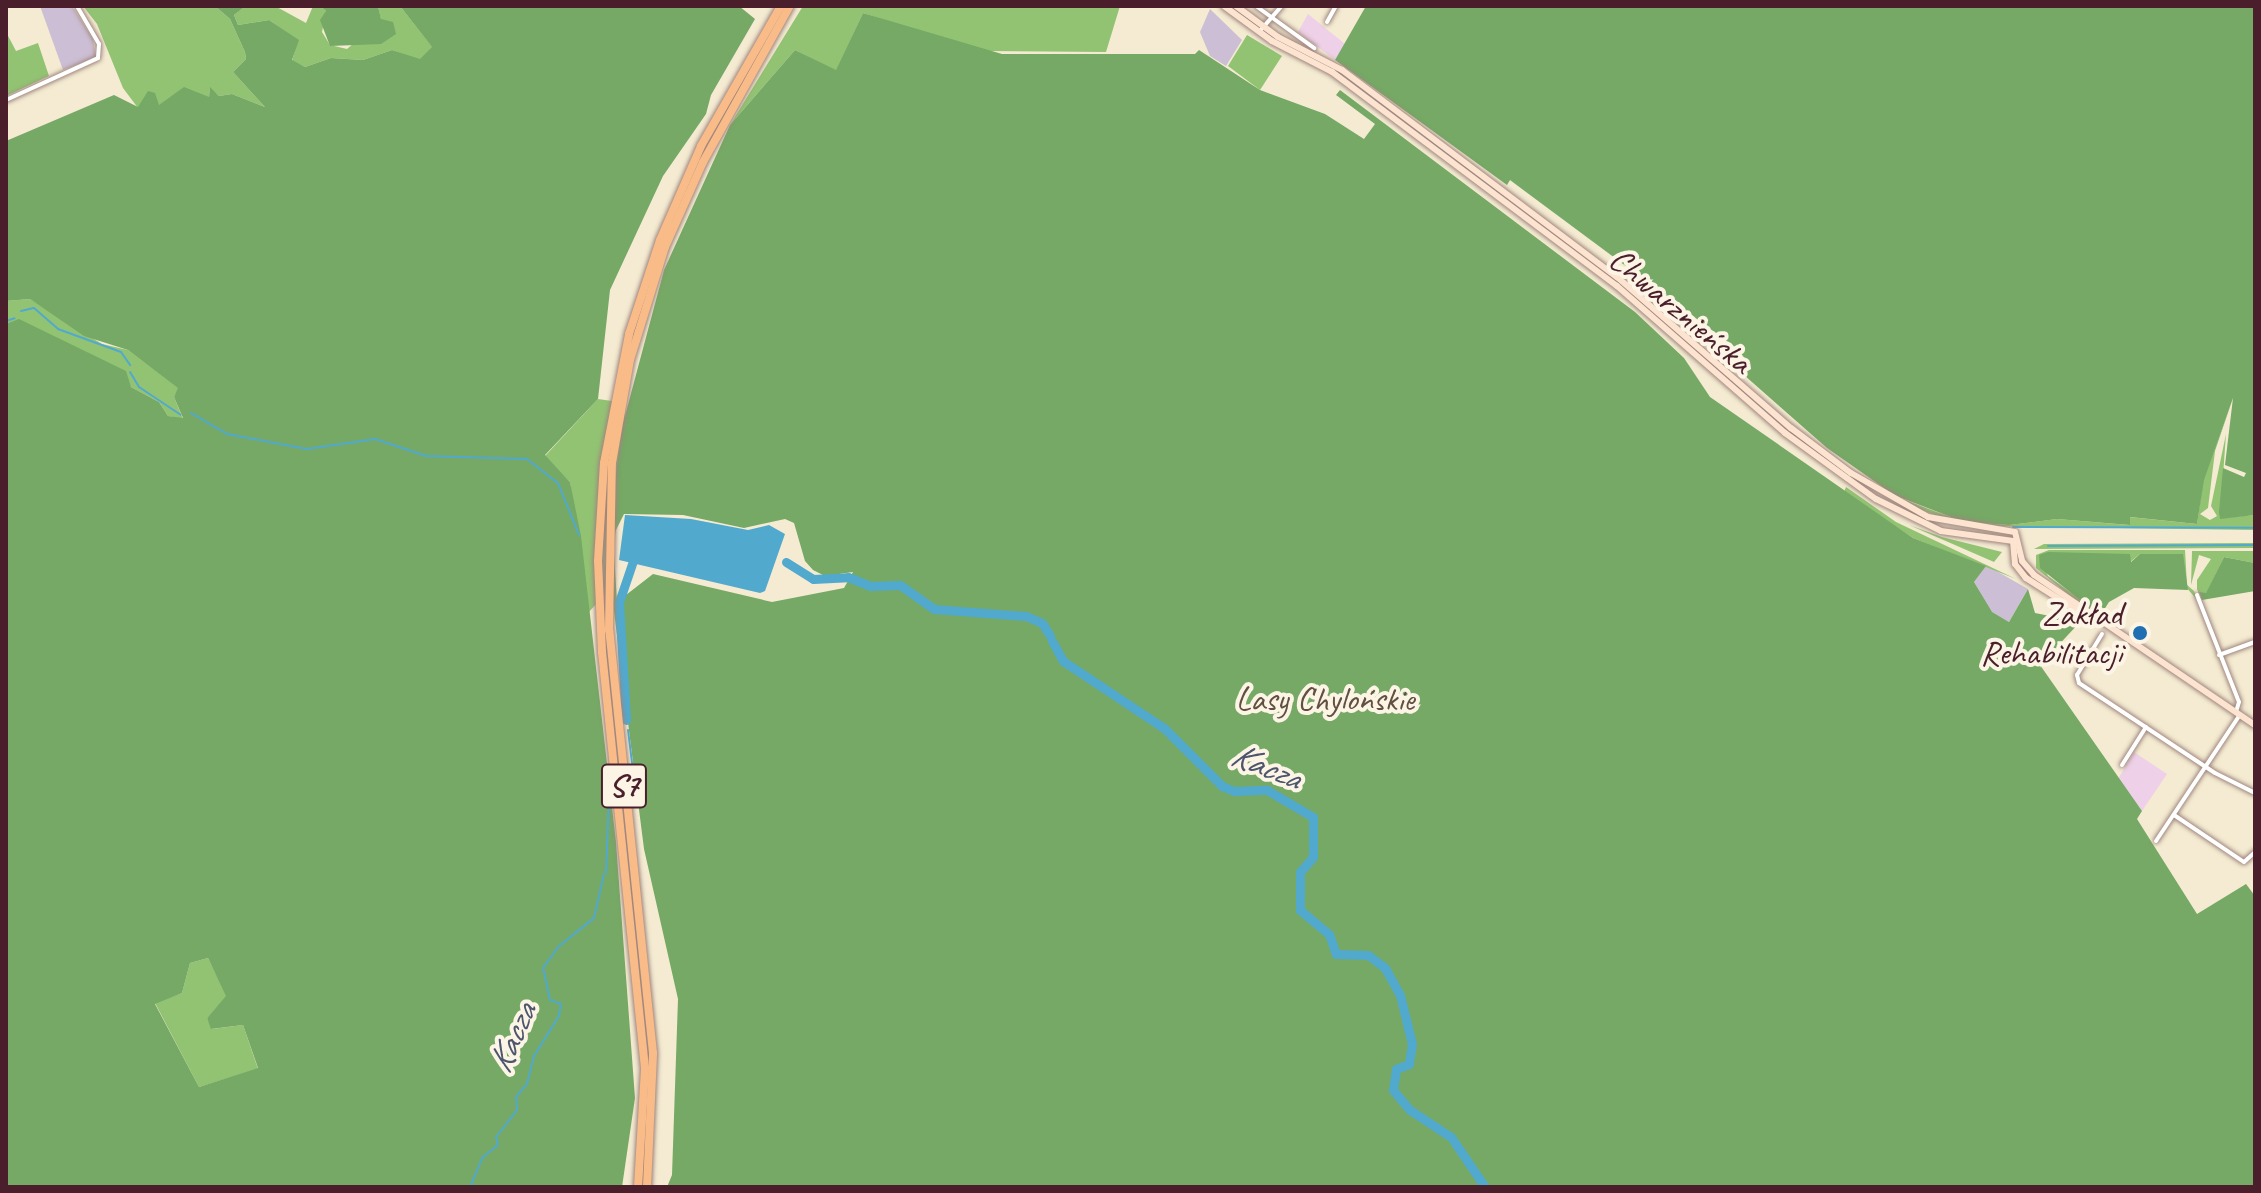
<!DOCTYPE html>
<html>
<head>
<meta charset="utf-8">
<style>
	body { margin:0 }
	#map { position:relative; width:2261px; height:1193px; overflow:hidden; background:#f4ebd2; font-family:Caveat,sans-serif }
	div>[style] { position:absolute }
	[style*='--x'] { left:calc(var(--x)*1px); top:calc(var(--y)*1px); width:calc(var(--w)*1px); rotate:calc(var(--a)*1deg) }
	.built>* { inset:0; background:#eed0e8 }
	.industrial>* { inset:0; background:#ccbed4 }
	.green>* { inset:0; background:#92c373 }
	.forest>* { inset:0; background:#75a965 }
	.water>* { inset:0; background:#52a9ce }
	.stream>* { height:2px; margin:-1px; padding:0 1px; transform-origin:1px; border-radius:1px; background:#52a9ce }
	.river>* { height:9px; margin:-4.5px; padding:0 4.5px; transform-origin:4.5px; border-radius:4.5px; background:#52a9ce }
	.roads { filter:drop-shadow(0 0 2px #9f857e) drop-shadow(0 0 2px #9f857e) }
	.street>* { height:4px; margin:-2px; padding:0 2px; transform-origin:2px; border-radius:2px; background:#fff }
	.secondary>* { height:6px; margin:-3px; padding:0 3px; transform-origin:3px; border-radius:3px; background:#fde4d0 }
	.highway>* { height:8px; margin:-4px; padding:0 4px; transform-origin:4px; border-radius:4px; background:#f9bc89 }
	.dots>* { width:22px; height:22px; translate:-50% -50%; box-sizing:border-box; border:4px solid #fcf5e5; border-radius:50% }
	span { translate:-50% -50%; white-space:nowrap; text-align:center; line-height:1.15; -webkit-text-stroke:8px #fcf5e5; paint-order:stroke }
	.shield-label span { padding:2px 6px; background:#fcf5e5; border:2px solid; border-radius:6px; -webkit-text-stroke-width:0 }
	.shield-label { font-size:32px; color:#4a1f2b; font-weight:700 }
	.street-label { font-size:34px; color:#4a1f2b }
	.poi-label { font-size:34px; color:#4a1f2b }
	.right { translate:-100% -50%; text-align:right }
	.park-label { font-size:34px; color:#605041 }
	.water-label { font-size:36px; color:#4d566c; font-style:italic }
	.frame { position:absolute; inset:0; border:8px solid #4a1f2b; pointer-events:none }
</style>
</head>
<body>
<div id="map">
	<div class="built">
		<div style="clip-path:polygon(1308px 14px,1345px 44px,1335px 60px,1298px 32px)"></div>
		<div style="clip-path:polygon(2134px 752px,2167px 774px,2142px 811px,2118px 779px)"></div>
	</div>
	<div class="industrial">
		<div style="clip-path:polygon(40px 6px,72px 6px,93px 39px,96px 57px,63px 70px)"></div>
		<div style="clip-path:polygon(1210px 9px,1242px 40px,1226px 66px,1210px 56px,1200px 32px)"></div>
		<div style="clip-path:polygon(1986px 565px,2028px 589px,2009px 622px,1991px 612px,1974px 582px)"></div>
	</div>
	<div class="green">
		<div style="clip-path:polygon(83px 6px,215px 6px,230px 19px,245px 52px,246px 59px,233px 72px,265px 107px,232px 94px,219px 96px,210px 88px,209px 98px,138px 108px,123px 88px,97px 24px)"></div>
		<div style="clip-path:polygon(246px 6px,275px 6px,306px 23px,313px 6px,320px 6px,326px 11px,322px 32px,330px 45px,347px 49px,381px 20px,378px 6px,400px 6px,433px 48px,420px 60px,392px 50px,363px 60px,331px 58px,305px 67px,292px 61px,298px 40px,269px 20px,238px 25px,234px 15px)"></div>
		<div style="clip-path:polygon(803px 6px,1120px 6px,1106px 52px,981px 51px,863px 13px,836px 71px,795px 50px,730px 125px)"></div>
		<div style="clip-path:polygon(6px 32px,16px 51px,38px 43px,49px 76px,6px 96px)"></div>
		<div style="clip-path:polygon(1247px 35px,1282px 56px,1260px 90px,1228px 66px)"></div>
		<div style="clip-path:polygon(30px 299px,102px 344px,128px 350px,179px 388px,174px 397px,183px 419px,168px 416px,159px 402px,131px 387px,126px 379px,6px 324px,6px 301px)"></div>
		<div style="clip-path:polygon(2233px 398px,2215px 451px,2208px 508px,2200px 514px,2210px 520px,2217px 516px,2211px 506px,2226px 434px,2220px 518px,2255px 515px,2255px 530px,1979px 526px,1949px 520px,1919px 509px,1891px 495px,1856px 473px,1889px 494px,1964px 522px,2009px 525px,2057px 519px,2129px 525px,2129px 517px,2197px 524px,2203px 481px)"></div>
		<div style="clip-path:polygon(598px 399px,626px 403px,611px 588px,587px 614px,570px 482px,545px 456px)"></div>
		<div style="clip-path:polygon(1846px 487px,1896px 522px,2016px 579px,1913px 538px,1844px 492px)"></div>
		<div style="clip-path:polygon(1909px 525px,1942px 537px,2002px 552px,1994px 562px)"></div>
		<div style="clip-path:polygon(2255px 543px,2255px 548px,2034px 549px,2044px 544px)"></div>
		<div style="clip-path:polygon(2049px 550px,2185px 550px,2187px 585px,2194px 591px,2198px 601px,2185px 586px,2182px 554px,2140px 554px,2130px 562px,2129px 554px,2039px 555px,2048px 576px,2091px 607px,2089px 611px,2036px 568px,2036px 555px)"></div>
		<div style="clip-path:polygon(2192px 551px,2255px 551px,2255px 563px,2224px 557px,2206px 594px,2199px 593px,2201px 600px,2197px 589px,2197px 580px,2211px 559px,2199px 555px,2191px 585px)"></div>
		<div style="clip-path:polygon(208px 958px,227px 996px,207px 1018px,212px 1029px,243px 1025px,258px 1069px,199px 1087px,155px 1003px,182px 993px,190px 963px)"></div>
	</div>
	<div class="forest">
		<div style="clip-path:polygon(evenodd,215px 6px,246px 6px,234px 15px,238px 25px,269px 20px,299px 40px,292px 60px,305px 67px,331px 58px,363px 60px,392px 50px,420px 59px,432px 47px,400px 6px,739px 6px,755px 19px,711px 95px,706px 114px,663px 176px,610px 290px,598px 399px,545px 455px,570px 482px,581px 536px,616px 842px,635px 1098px,622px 1187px,6px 1187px,6px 324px,19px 319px,126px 371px,131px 387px,159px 402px,168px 416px,183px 418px,174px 397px,178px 388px,128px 350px,84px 336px,30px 299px,6px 301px,6px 141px,114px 95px,138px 107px,148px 91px,155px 93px,159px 105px,184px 87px,209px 97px,210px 87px,219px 96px,232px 94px,265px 107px,233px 72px,246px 59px,245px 52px,230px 19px,215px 6px,208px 958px,226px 996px,207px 1018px,211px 1029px,243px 1025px,258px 1068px,199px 1087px,155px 1004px,182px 993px,190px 963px,208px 958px)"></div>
		<div style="clip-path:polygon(320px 6px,378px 6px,381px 19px,393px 22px,396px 34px,381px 44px,330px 46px,320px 20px,326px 11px)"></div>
		<div style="clip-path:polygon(1366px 6px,2255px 6px,2255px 515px,2220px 519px,2219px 512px,2223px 468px,2244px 477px,2246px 473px,2225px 465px,2233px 398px,2204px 480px,2197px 524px,2130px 517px,2130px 525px,2057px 519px,2009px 525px,1964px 522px,1894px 495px,1827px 448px,1744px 375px,1749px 363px,1736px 348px,1510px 180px,1507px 185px,1335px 60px)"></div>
		<div style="clip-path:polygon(evenodd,863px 13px,1002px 54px,1195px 54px,1199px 50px,1260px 90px,1325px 114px,1364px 139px,1375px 124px,1336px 95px,1340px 90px,1635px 312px,1684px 358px,1710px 397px,1913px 538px,1986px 566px,1974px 582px,1992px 612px,2009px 622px,2028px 589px,2035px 613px,2080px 622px,2040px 665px,2142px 811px,2137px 819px,2197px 914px,2246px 884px,2255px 896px,2255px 1187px,667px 1187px,672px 1175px,678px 999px,644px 849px,611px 588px,613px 499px,622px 427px,664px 270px,730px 125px,795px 50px,836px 70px,863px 13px,624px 514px,683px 515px,744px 528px,785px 519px,794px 523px,805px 561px,813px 570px,825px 576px,853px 572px,844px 588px,772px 602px,653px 574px,617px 602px,613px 536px,624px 514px)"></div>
		<div style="clip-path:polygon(2048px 552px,2130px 554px,2131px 562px,2140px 554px,2183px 554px,2188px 590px,2134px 588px,2109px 602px,2100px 616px,2040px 568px,2039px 555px)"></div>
		<div style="clip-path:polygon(2224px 557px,2255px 563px,2255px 591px,2202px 600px,2199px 592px,2206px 593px)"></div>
	</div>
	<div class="water">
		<div style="clip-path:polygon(625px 515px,691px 519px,748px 530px,769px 525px,785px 534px,765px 591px,760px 593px,619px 560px)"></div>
	</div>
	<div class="stream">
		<div style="--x:21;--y:311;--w:13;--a:-13"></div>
		<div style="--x:34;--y:308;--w:32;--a:41"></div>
		<div style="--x:58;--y:329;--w:67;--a:20.1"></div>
		<div style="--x:121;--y:352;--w:16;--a:55"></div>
		<div style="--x:6;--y:321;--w:9;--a:-18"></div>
		<div style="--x:130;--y:372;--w:17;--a:59"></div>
		<div style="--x:139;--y:387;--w:50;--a:33.7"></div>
		<div style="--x:191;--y:413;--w:42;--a:30.3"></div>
		<div style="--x:227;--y:434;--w:81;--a:10.6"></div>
		<div style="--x:307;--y:449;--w:69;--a:-8.4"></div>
		<div style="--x:375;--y:439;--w:54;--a:18.4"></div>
		<div style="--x:426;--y:456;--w:101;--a:1.7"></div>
		<div style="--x:527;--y:459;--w:39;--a:38"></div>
		<div style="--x:558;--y:483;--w:56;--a:68"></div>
		<div style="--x:2013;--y:527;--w:242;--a:0.2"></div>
		<div style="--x:2048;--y:546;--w:207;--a:-0.3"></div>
		<div style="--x:628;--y:730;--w:39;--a:83"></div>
		<div style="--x:633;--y:769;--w:15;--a:101"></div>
		<div style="--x:606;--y:873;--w:74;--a:-87.7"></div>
		<div style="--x:470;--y:1187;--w:33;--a:-67"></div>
		<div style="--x:483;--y:1157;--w:19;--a:-39"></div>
		<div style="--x:498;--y:1145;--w:8;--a:-104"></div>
		<div style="--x:496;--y:1137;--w:34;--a:-52"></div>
		<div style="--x:517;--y:1110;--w:13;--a:-94"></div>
		<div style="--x:516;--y:1097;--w:17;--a:-50"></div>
		<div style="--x:527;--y:1084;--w:29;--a:-76"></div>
		<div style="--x:534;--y:1056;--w:47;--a:-58"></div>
		<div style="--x:559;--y:1016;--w:12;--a:-81"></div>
		<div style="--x:561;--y:1004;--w:12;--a:-160"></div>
		<div style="--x:550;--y:1000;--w:33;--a:-102"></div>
		<div style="--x:543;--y:968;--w:26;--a:-54"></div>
		<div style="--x:558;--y:947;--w:46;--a:-38.9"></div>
		<div style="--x:594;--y:918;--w:45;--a:-77.2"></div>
	</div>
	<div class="river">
		<div style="--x:786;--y:562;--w:32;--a:32"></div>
		<div style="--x:813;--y:579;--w:35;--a:-3"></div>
		<div style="--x:848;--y:577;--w:24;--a:22"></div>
		<div style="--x:870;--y:586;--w:30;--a:-2"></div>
		<div style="--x:900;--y:585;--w:42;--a:35.2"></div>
		<div style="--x:934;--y:609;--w:92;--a:4.4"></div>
		<div style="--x:1026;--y:616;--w:17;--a:24"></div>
		<div style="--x:1042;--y:623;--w:15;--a:58"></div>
		<div style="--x:1052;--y:641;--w:23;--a:61"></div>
		<div style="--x:1063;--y:661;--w:121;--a:33.6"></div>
		<div style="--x:1164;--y:728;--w:82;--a:45"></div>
		<div style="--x:1222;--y:786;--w:13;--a:23"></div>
		<div style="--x:1234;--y:791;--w:33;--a:-2"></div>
		<div style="--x:1267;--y:790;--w:53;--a:30.4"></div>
		<div style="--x:1313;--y:817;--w:40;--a:90"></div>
		<div style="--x:1313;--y:857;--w:20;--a:131"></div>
		<div style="--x:1300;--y:872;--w:38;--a:90"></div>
		<div style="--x:1300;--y:910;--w:38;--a:40"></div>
		<div style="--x:1329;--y:934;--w:21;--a:71"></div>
		<div style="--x:1336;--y:954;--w:32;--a:2"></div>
		<div style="--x:1368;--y:955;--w:21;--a:37"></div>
		<div style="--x:1385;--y:968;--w:31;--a:61"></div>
		<div style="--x:1400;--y:995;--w:50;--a:76.2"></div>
		<div style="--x:1412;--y:1044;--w:20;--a:99"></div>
		<div style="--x:1409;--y:1064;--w:14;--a:159"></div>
		<div style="--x:1396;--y:1069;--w:21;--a:98"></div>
		<div style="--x:1393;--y:1090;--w:26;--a:50"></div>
		<div style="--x:1410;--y:1110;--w:49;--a:33.4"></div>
		<div style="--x:1451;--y:1137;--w:60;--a:55.8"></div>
		<div style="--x:626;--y:720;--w:118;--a:-93.4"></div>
		<div style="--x:619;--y:602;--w:50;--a:-71.2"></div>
	</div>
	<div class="roads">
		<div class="street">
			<div style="--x:1256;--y:6;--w:72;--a:35.9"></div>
			<div style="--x:1327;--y:22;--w:18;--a:-61"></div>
			<div style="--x:1259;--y:32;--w:35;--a:-49"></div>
			<div style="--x:6;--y:100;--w:101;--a:-24.5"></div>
			<div style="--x:98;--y:58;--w:14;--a:-86"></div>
			<div style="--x:99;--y:44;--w:44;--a:-120.1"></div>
			<div style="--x:2197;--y:595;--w:115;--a:68.6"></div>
			<div style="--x:2239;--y:702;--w:10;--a:107"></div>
			<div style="--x:2102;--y:634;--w:48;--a:121.4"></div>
			<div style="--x:2077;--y:675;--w:8;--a:76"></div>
			<div style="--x:2079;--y:683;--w:163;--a:33.5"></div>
			<div style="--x:2215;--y:773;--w:45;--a:26.6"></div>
			<div style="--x:2219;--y:655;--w:38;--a:-20"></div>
			<div style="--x:2122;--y:765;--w:45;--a:-57.7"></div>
			<div style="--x:2174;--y:815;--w:84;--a:33.9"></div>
			<div style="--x:2244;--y:862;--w:15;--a:-42"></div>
			<div style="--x:2156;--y:841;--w:150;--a:-56.4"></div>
		</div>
		<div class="secondary">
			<div style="--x:1224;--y:6;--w:59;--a:36.1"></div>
			<div style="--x:1272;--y:41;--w:68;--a:27.3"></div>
			<div style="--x:1332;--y:72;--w:356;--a:36.9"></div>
			<div style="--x:1617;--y:286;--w:223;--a:41.2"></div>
			<div style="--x:1785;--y:433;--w:112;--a:36"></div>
			<div style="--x:1876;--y:499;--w:72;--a:26.2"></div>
			<div style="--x:1941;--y:531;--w:73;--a:7.9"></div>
			<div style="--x:2013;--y:541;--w:23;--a:85"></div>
			<div style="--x:2015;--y:564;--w:18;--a:52"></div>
			<div style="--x:2026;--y:578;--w:78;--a:32.5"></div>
			<div style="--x:1236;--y:6;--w:52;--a:36.4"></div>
			<div style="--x:1278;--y:37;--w:72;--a:27.3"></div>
			<div style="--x:1342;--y:70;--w:344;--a:37"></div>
			<div style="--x:1617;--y:277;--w:230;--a:41"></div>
			<div style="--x:1791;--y:428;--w:75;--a:36.9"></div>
			<div style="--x:1851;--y:473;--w:89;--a:29.7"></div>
			<div style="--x:1928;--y:517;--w:88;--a:9.8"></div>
			<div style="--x:2015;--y:532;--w:30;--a:76"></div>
			<div style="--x:2022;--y:561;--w:18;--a:49"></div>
			<div style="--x:2034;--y:575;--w:267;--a:34.2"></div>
		</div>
		<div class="highway">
			<div style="--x:638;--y:1187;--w:119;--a:-86.6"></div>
			<div style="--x:645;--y:1068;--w:418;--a:-95.9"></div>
			<div style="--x:602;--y:652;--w:91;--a:-92.5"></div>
			<div style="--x:598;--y:561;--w:98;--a:-86.5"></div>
			<div style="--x:604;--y:463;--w:131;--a:-79"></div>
			<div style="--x:629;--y:334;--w:99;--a:-71.7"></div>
			<div style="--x:660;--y:240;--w:103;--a:-66.4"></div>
			<div style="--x:701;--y:146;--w:161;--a:-60.3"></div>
			<div style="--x:647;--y:1187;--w:134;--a:-87.4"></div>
			<div style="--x:653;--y:1053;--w:425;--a:-95.9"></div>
			<div style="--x:609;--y:630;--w:167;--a:-89"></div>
			<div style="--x:612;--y:463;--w:105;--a:-80.1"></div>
			<div style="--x:630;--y:360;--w:118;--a:-72.8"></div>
			<div style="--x:665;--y:247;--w:93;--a:-65.9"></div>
			<div style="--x:703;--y:162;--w:179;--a:-60.9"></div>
		</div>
	</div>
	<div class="dots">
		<div style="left:2140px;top:633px;background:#1f6fb2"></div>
	</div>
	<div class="shield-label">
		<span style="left:624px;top:786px">S7</span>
	</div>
	<div class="street-label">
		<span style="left:1681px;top:310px;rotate:40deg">Chwarznieńska</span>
	</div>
	<div class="poi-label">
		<span class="right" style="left:2122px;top:633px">Zakład<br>Rehabilitacji</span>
	</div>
	<div class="park-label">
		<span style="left:1325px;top:699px">Lasy Chylońskie</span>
	</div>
	<div class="water-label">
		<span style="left:1266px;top:766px;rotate:22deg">Kacza</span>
		<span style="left:512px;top:1038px;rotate:-66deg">Kacza</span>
	</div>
	<div class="frame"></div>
</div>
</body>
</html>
